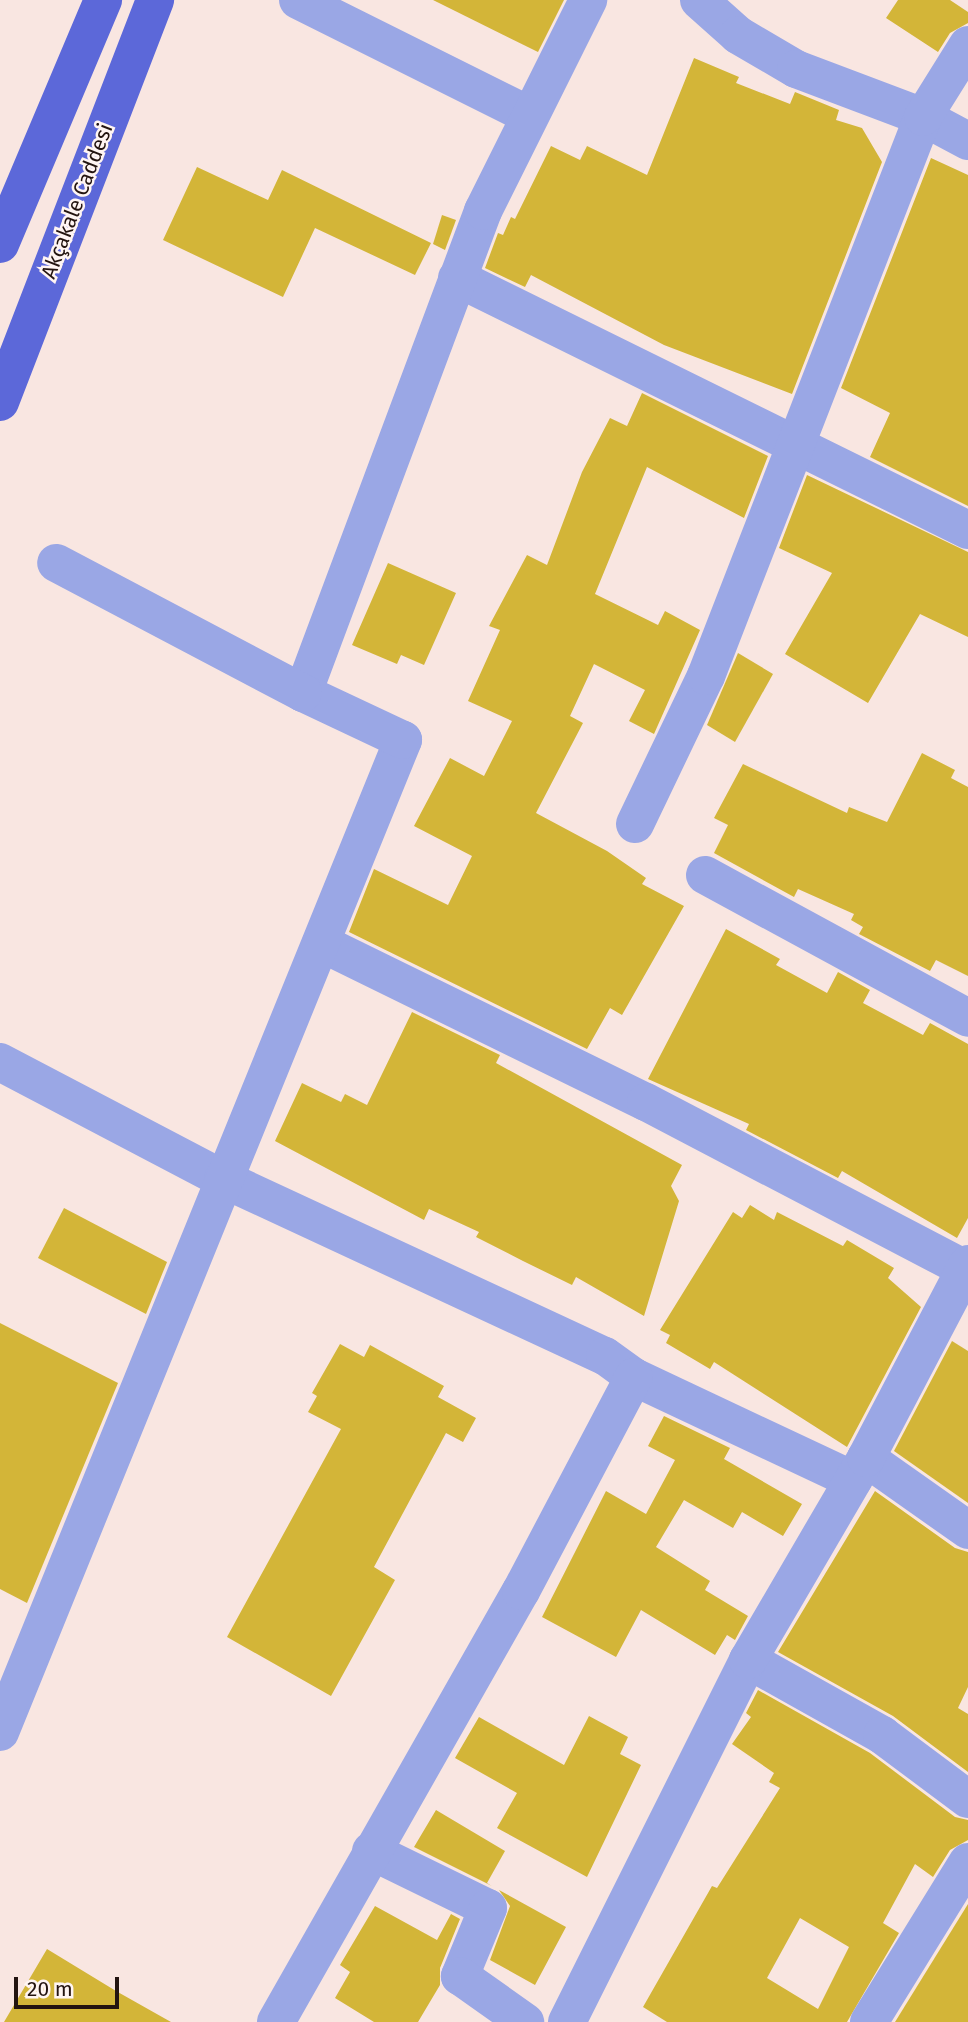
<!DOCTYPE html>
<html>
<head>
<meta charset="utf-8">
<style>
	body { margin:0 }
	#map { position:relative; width:968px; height:2022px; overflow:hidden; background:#f9e6e1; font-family:"Fira Sans",sans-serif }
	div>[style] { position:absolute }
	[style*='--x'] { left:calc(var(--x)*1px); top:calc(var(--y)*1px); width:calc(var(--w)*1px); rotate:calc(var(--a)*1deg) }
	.building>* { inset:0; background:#d3b538 }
	.minor>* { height:38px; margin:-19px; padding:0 19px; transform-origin:19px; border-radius:19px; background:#9aa7e5 }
	.major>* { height:38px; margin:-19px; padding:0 19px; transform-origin:19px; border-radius:19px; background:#5c68d9 }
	span { translate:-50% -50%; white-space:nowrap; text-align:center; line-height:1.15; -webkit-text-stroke:5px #fff5f3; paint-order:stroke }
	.street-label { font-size:21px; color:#231410 }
	.scale { position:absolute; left:14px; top:1977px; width:105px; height:32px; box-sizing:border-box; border:4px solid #231410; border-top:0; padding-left:9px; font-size:21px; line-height:24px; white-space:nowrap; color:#231410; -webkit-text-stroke:5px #fff5f3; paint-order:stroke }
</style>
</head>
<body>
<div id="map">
	<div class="building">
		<div style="clip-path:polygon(433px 0,564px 0,538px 52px)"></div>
		<div style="clip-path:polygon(898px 0,950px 0,968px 12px,968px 23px,950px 33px,938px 52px,886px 18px)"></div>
		<div style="clip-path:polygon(694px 58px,739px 77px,736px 83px,790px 104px,795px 92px,839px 110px,836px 120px,862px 128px,882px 162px,792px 394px,664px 345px,531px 275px,525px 287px,485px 268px,498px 233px,503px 235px,511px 217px,515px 219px,551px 146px,580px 160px,587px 146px,647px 175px)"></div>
		<div style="clip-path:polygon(931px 158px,968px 175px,968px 506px,870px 457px,890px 413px,841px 388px)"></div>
		<div style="clip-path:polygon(197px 167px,268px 200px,282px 170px,431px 243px,415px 275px,315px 228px,283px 297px,163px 240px)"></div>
		<div style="clip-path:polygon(442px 215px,456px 220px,445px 250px,433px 244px)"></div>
		<div style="clip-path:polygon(642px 393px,768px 456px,744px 518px,647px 467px,595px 594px,658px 625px,665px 611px,700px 630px,654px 734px,629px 721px,645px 690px,594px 664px,570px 716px,583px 723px,536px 813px,607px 851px,646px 878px,642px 884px,684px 906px,622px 1015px,610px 1008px,587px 1049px,349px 932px,374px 869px,448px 905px,472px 856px,414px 826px,450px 758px,484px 776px,512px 721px,468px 701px,500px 630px,489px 626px,527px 555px,547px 565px,582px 472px,610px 418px,627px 426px)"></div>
		<div style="clip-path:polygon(807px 475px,968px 552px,968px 637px,920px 614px,868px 703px,785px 654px,832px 573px,779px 548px)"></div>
		<div style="clip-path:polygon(388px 563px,456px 593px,424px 665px,401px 655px,397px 664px,352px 645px)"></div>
		<div style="clip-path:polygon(738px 653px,773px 674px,735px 742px,707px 725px)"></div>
		<div style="clip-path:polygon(922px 753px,955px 770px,951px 778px,968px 787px,968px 976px,936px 960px,930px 971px,859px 934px,863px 927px,851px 920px,854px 914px,798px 889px,794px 897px,714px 853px,728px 825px,714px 818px,743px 764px,847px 813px,849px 807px,887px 822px)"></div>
		<div style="clip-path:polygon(726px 929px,780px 959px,776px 965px,827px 993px,838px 972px,870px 990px,863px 1003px,923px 1035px,930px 1023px,968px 1044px,968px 1218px,957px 1238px,842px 1171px,838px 1178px,746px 1130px,749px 1124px,648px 1079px)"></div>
		<div style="clip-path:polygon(412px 1012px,500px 1055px,496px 1063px,682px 1165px,671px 1186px,679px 1201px,644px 1316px,576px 1277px,572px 1285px,523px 1261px,476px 1237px,479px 1232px,429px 1209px,424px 1220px,275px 1141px,302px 1083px,341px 1102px,345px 1094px,367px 1105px)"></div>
		<div style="clip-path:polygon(750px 1205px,774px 1220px,777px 1212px,843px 1246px,847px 1240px,894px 1268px,888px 1278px,921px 1307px,847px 1447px,714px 1362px,710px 1369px,666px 1343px,670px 1335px,660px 1330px,733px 1212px,742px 1218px)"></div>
		<div style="clip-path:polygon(64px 1208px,167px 1262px,146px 1314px,38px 1258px)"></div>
		<div style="clip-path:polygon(0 1323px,118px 1383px,27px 1603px,0 1589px)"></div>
		<div style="clip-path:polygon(952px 1341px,968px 1351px,968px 1503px,894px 1451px)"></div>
		<div style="clip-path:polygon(340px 1344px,364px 1357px,370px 1345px,444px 1386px,438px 1397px,476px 1418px,463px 1442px,446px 1433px,374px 1567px,395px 1580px,331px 1696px,227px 1637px,341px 1429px,308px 1412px,317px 1396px,312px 1393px)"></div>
		<div style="clip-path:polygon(664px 1416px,730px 1448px,724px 1459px,802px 1504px,783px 1536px,742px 1512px,733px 1528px,684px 1500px,656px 1547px,710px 1581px,705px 1590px,748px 1616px,735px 1640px,727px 1635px,715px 1655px,641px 1610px,616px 1657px,542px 1617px,606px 1491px,646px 1514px,675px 1460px,648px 1446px)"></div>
		<div style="clip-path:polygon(875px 1491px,955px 1548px,968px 1552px,968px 1687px,958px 1708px,968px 1714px,968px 1772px,893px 1716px,778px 1652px)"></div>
		<div style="clip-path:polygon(evenodd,758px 1690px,870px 1753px,955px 1817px,968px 1820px,968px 1840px,950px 1850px,933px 1877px,915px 1864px,883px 1923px,899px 1933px,847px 2022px,667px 2022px,643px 2007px,712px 1886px,717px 1888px,780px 1788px,769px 1782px,774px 1773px,732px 1744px,751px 1717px,746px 1713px,758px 1690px,800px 1918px,849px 1947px,818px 2009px,767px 1978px,800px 1918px)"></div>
		<div style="clip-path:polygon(589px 1716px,628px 1737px,620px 1754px,641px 1765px,587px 1877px,497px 1828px,517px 1793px,455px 1758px,479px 1717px,564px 1765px)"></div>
		<div style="clip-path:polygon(436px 1810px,505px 1851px,487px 1883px,492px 1886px,414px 1847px)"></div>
		<div style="clip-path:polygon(499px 1890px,566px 1927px,535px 1985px,490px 1960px,510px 1906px)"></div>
		<div style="clip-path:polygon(968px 1904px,968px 2022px,895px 2022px)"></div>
		<div style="clip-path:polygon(375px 1906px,437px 1940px,451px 1914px,460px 1919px,440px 1968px,440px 1985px,418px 2022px,374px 2022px,335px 1998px,350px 1972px,340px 1965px)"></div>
		<div style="clip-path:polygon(47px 1949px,116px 1991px,171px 2022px,4px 2022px)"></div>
	</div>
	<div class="minor">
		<div style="--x:298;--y:0;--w:258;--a:26.5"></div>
		<div style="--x:699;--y:0;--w:52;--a:41.9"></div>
		<div style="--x:738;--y:35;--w:67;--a:30.4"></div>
		<div style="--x:796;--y:69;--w:136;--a:20.7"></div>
		<div style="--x:923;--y:117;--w:51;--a:28.1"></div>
		<div style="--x:457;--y:278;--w:570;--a:26.25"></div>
		<div style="--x:303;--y:693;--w:515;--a:-69.52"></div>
		<div style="--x:483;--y:211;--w:236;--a:-63.5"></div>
		<div style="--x:635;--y:824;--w:164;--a:-64.4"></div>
		<div style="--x:706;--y:676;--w:600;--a:-68.78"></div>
		<div style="--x:923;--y:117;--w:85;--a:-58"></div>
		<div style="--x:705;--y:875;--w:299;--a:28.5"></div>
		<div style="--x:321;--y:943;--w:362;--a:26.1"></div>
		<div style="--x:646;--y:1102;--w:360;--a:27.6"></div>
		<div style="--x:0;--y:1062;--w:252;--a:27.7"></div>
		<div style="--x:223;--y:1179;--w:421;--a:24.9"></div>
		<div style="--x:605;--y:1356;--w:36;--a:36"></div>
		<div style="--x:634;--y:1377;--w:242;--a:25.2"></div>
		<div style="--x:866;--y:1458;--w:125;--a:35.2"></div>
		<div style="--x:748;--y:1660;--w:154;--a:29.2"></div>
		<div style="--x:882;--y:1735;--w:107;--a:36.7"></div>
		<div style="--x:0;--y:1732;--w:1071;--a:-67.89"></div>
		<div style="--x:403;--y:740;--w:110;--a:-154.8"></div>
		<div style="--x:303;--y:693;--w:279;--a:-152.2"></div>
		<div style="--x:371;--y:1851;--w:130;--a:26"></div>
		<div style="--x:488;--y:1908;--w:74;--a:112.4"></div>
		<div style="--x:460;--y:1976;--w:80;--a:35.3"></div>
		<div style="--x:276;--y:2022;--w:496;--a:-60.4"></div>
		<div style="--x:521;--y:1591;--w:242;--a:-62.2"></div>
		<div style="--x:567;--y:2022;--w:405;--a:-63.4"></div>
		<div style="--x:748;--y:1660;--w:234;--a:-59.7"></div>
		<div style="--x:866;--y:1458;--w:219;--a:-62.3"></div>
		<div style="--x:869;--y:2022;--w:188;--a:-58.3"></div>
	</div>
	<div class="major">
		<div style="--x:0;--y:244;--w:265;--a:-67.1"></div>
		<div style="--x:0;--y:402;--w:431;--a:-68.9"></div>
	</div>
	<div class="street-label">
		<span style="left:77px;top:201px;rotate:-69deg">Akçakale Caddesi</span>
	</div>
	<div class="scale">20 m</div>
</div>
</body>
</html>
